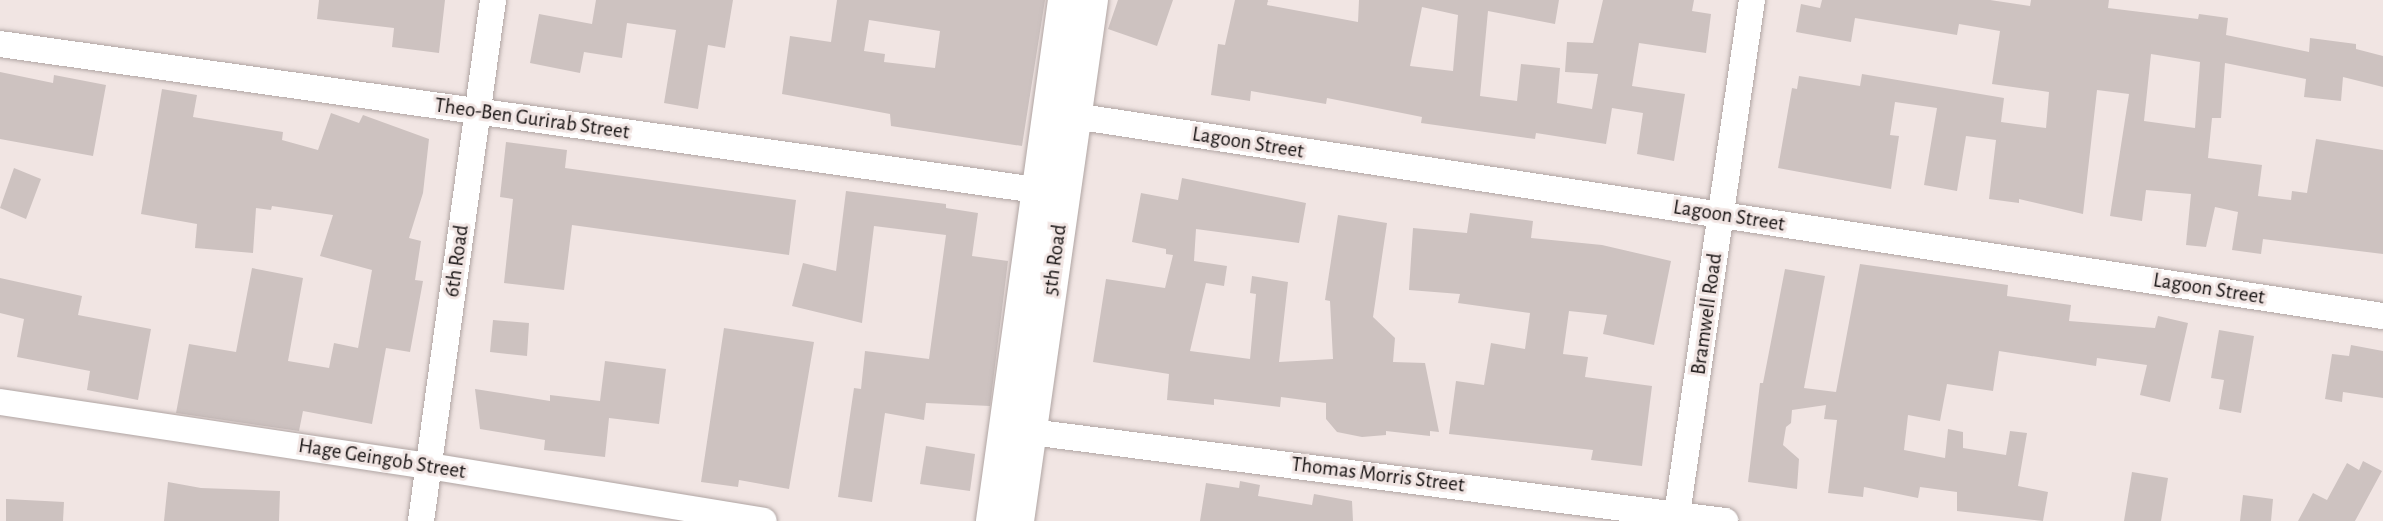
<!DOCTYPE html>
<html>
<head>
<meta charset="utf-8">
<style>
	body { margin:0 }
	#map { position:relative; width:2383px; height:521px; overflow:hidden; background:#f1e5e3; font-family:"Alegreya Sans",sans-serif }
	div>[style] { position:absolute }
	[style*='--x'] { left:calc(var(--x)*1px); top:calc(var(--y)*1px); width:calc(var(--w)*1px); rotate:calc(var(--a)*1deg) }
	.building>* { inset:0; background:#cdc2c0 }
	.roads { filter:drop-shadow(0 0 2px #b0a5a3) drop-shadow(0 0 2px #b0a5a3) }
	.minor>* { height:26px; margin:-13px; padding:0 13px; transform-origin:13px; border-radius:13px; background:#fff }
	.major>* { height:32px; margin:-16px; padding:0 16px; transform-origin:16px; border-radius:16px; background:#fff }
	span { translate:-50% -50%; white-space:nowrap; text-align:center; line-height:1.15; -webkit-text-stroke:6px #f1e5e3; paint-order:stroke }
	.street-label { font-size:21px; color:#181414 }
</style>
</head>
<body>
<div id="map">
	<div class="building">
		<div style="clip-path:polygon(319px 0,445px 0,439px 53px,392px 47px,394px 28px,317px 19px)"></div>
		<div style="clip-path:polygon(596px 0,733px 0,725px 48px,708px 45px,698px 109px,664px 103px,676px 30px,627px 23px,622px 58px,584px 52px,580px 73px,530px 63px,539px 14px,592px 24px)"></div>
		<div style="clip-path:polygon(evenodd,837px 0,1045px 0,1022px 146px,891px 126px,890px 114px,782px 94px,790px 36px,831px 42px,837px 0,869px 20px,940px 31px,935px 68px,884px 62px,885px 54px,864px 51px,869px 20px)"></div>
		<div style="clip-path:polygon(1118px 0,1173px 0,1157px 46px,1108px 29px)"></div>
		<div style="clip-path:polygon(evenodd,1235px 0,1268px 0,1267px 5px,1358px 22px,1359px 0,1559px 0,1555px 24px,1488px 11px,1480px 96px,1517px 101px,1521px 64px,1560px 68px,1557px 103px,1592px 109px,1598px 74px,1565px 72px,1567px 42px,1593px 43px,1603px 0,1694px 0,1692px 11px,1711px 14px,1706px 53px,1639px 43px,1632px 86px,1685px 94px,1674px 161px,1637px 154px,1643px 113px,1612px 108px,1606px 144px,1536px 133px,1535px 139px,1421px 123px,1422px 117px,1327px 98px,1326px 104px,1251px 91px,1250px 101px,1211px 95px,1218px 44px,1225px 45px,1235px 0,1422px 7px,1458px 15px,1453px 71px,1410px 66px,1422px 7px)"></div>
		<div style="clip-path:polygon(evenodd,1822px 0,1990px 0,2030px 6px,2031px 0,2109px 0,2108px 8px,2198px 19px,2199px 14px,2228px 18px,2226px 35px,2309px 52px,2310px 38px,2356px 44px,2356px 49px,2383px 56px,2383px 87px,2343px 77px,2341px 101px,2304px 97px,2306px 79px,2225px 63px,2221px 118px,2212px 118px,2208px 158px,2262px 165px,2258px 196px,2291px 200px,2292px 191px,2307px 193px,2316px 139px,2383px 150px,2383px 254px,2263px 239px,2261px 254px,2232px 250px,2238px 212px,2215px 207px,2206px 247px,2186px 245px,2191px 194px,2146px 190px,2142px 221px,2110px 216px,2129px 94px,2097px 90px,2083px 214px,2019px 199px,2019px 203px,1989px 199px,1996px 140px,1966px 136px,1957px 191px,1924px 185px,1937px 108px,1895px 102px,1890px 135px,1899px 136px,1891px 189px,1778px 168px,1792px 88px,1797px 89px,1799px 76px,1860px 86px,1862px 74px,2004px 98px,2001px 122px,2046px 128px,2049px 92px,1992px 84px,2000px 31px,1959px 24px,1957px 35px,1855px 18px,1851px 42px,1796px 32px,1801px 4px,1820px 8px,1822px 0,2151px 54px,2200px 62px,2195px 128px,2144px 121px,2151px 54px)"></div>
		<div style="clip-path:polygon(0 72px,53px 83px,54px 75px,106px 85px,93px 156px,0 139px)"></div>
		<div style="clip-path:polygon(162px 89px,197px 95px,193px 117px,283px 132px,282px 140px,318px 150px,331px 113px,359px 123px,363px 115px,429px 139px,423px 193px,409px 238px,421px 241px,415px 280px,423px 281px,410px 352px,386px 348px,372px 424px,303px 411px,299px 431px,176px 413px,189px 344px,236px 352px,252px 268px,303px 278px,288px 361px,329px 368px,334px 343px,358px 348px,372px 270px,320px 256px,333px 215px,272px 206px,271px 210px,256px 208px,253px 253px,195px 248px,197px 224px,141px 214px)"></div>
		<div style="clip-path:polygon(506px 142px,567px 150px,565px 168px,796px 200px,789px 255px,572px 225px,564px 290px,504px 283px,513px 199px,500px 197px)"></div>
		<div style="clip-path:polygon(14px 168px,41px 179px,26px 219px,0 208px)"></div>
		<div style="clip-path:polygon(1182px 178px,1306px 203px,1299px 243px,1196px 229px,1194px 261px,1227px 266px,1224px 286px,1206px 283px,1190px 351px,1250px 359px,1256px 294px,1250px 293px,1252px 276px,1288px 282px,1279px 362px,1333px 359px,1330px 301px,1325px 300px,1338px 215px,1387px 223px,1373px 317px,1395px 338px,1393px 362px,1425px 363px,1439px 432px,1430px 431px,1430px 436px,1386px 431px,1386px 435px,1362px 437px,1337px 432px,1326px 419px,1326px 403px,1281px 397px,1280px 407px,1214px 399px,1214px 405px,1167px 400px,1169px 374px,1093px 362px,1106px 279px,1165px 288px,1173px 255px,1166px 254px,1166px 249px,1132px 242px,1141px 193px,1178px 200px)"></div>
		<div style="clip-path:polygon(846px 191px,946px 204px,946px 208px,978px 213px,972px 256px,1008px 261px,990px 406px,926px 403px,924px 420px,885px 413px,872px 502px,838px 497px,854px 388px,861px 389px,865px 351px,929px 359px,946px 235px,874px 226px,862px 323px,792px 306px,803px 263px,836px 271px)"></div>
		<div style="clip-path:polygon(1470px 213px,1533px 221px,1531px 238px,1602px 245px,1671px 261px,1654px 345px,1603px 334px,1607px 315px,1569px 311px,1563px 354px,1588px 357px,1585px 377px,1652px 386px,1642px 466px,1591px 460px,1593px 450px,1449px 434px,1456px 381px,1484px 385px,1491px 343px,1525px 349px,1530px 313px,1458px 303px,1460px 294px,1409px 290px,1413px 228px,1467px 233px)"></div>
		<div style="clip-path:polygon(1860px 264px,2008px 285px,2007px 296px,2071px 305px,2069px 321px,2155px 328px,2158px 316px,2188px 323px,2170px 402px,2140px 395px,2147px 365px,2097px 358px,2096px 366px,1999px 351px,1993px 391px,1947px 384px,1940px 421px,1908px 415px,1904px 450px,1945px 458px,1948px 429px,1963px 432px,1963px 448px,2006px 455px,2010px 431px,2027px 433px,2018px 486px,2048px 492px,2043px 521px,1957px 511px,1957px 492px,1920px 487px,1918px 498px,1864px 487px,1863px 497px,1828px 493px,1837px 420px,1824px 419px,1826px 405px,1792px 410px,1791px 423px,1786px 427px,1783px 445px,1799px 459px,1797px 489px,1748px 482px,1760px 383px,1763px 383px,1785px 269px,1825px 276px,1804px 388px,1836px 392px)"></div>
		<div style="clip-path:polygon(0 278px,82px 296px,78px 315px,151px 329px,138px 400px,87px 390px,90px 371px,17px 357px,24px 319px,0 313px)"></div>
		<div style="clip-path:polygon(493px 320px,529px 323px,527px 356px,490px 352px)"></div>
		<div style="clip-path:polygon(724px 328px,814px 342px,789px 489px,739px 480px,738px 487px,701px 482px)"></div>
		<div style="clip-path:polygon(2219px 330px,2254px 336px,2241px 413px,2219px 409px,2224px 380px,2211px 378px)"></div>
		<div style="clip-path:polygon(2351px 345px,2383px 351px,2383px 398px,2343px 392px,2342px 402px,2325px 399px,2332px 354px,2349px 356px)"></div>
		<div style="clip-path:polygon(605px 361px,666px 369px,659px 424px,609px 418px,605px 457px,544px 450px,545px 440px,480px 429px,475px 389px,550px 401px,550px 395px,600px 401px)"></div>
		<div style="clip-path:polygon(926px 446px,975px 454px,970px 491px,920px 484px)"></div>
		<div style="clip-path:polygon(2363px 461px,2382px 471px,2355px 521px,2298px 521px,2313px 493px,2327px 500px,2347px 463px,2359px 470px)"></div>
		<div style="clip-path:polygon(2132px 472px,2168px 478px,2161px 521px,2124px 521px)"></div>
		<div style="clip-path:polygon(1240px 481px,1260px 485px,1258px 496px,1312px 505px,1314px 494px,1352px 501px,1353px 521px,1200px 521px,1206px 483px,1239px 488px)"></div>
		<div style="clip-path:polygon(168px 482px,201px 488px,280px 491px,279px 521px,164px 521px)"></div>
		<div style="clip-path:polygon(2243px 495px,2273px 499px,2271px 521px,2240px 521px)"></div>
		<div style="clip-path:polygon(6px 499px,64px 502px,63px 521px,6px 521px)"></div>
	</div>
	<div class="roads">
		<div class="minor">
			<div style="--x:0;--y:44;--w:1067;--a:8.02"></div>
			<div style="--x:1074;--y:116;--w:1324;--a:8.69"></div>
			<div style="--x:0;--y:402;--w:434;--a:8.5"></div>
			<div style="--x:429;--y:466;--w:339;--a:9.3"></div>
			<div style="--x:1031;--y:432;--w:700;--a:7.31"></div>
			<div style="--x:421;--y:521;--w:526;--a:-82.13"></div>
			<div style="--x:1676;--y:521;--w:527;--a:-81.7"></div>
		</div>
		<div class="major">
			<div style="--x:992;--y:521;--w:526;--a:-82.13"></div>
			<div style="--x:1018;--y:521;--w:526;--a:-81.92"></div>
		</div>
	</div>
	<div class="street-label">
		<span style="left:532px;top:119px;rotate:8deg">Theo-Ben Gurirab Street</span>
		<span style="left:1248px;top:143px;rotate:9deg">Lagoon Street</span>
		<span style="left:1729px;top:216px;rotate:9deg">Lagoon Street</span>
		<span style="left:1055px;top:260px;rotate:-82deg">5th Road</span>
		<span style="left:457px;top:261px;rotate:-82deg">6th Road</span>
		<span style="left:2209px;top:289px;rotate:9deg">Lagoon Street</span>
		<span style="left:1707px;top:314px;rotate:-82deg">Bramwell Road</span>
		<span style="left:382px;top:459px;rotate:9deg">Hage Geingob Street</span>
		<span style="left:1378px;top:475px;rotate:7deg">Thomas Morris Street</span>
	</div>
</div>
</body>
</html>
